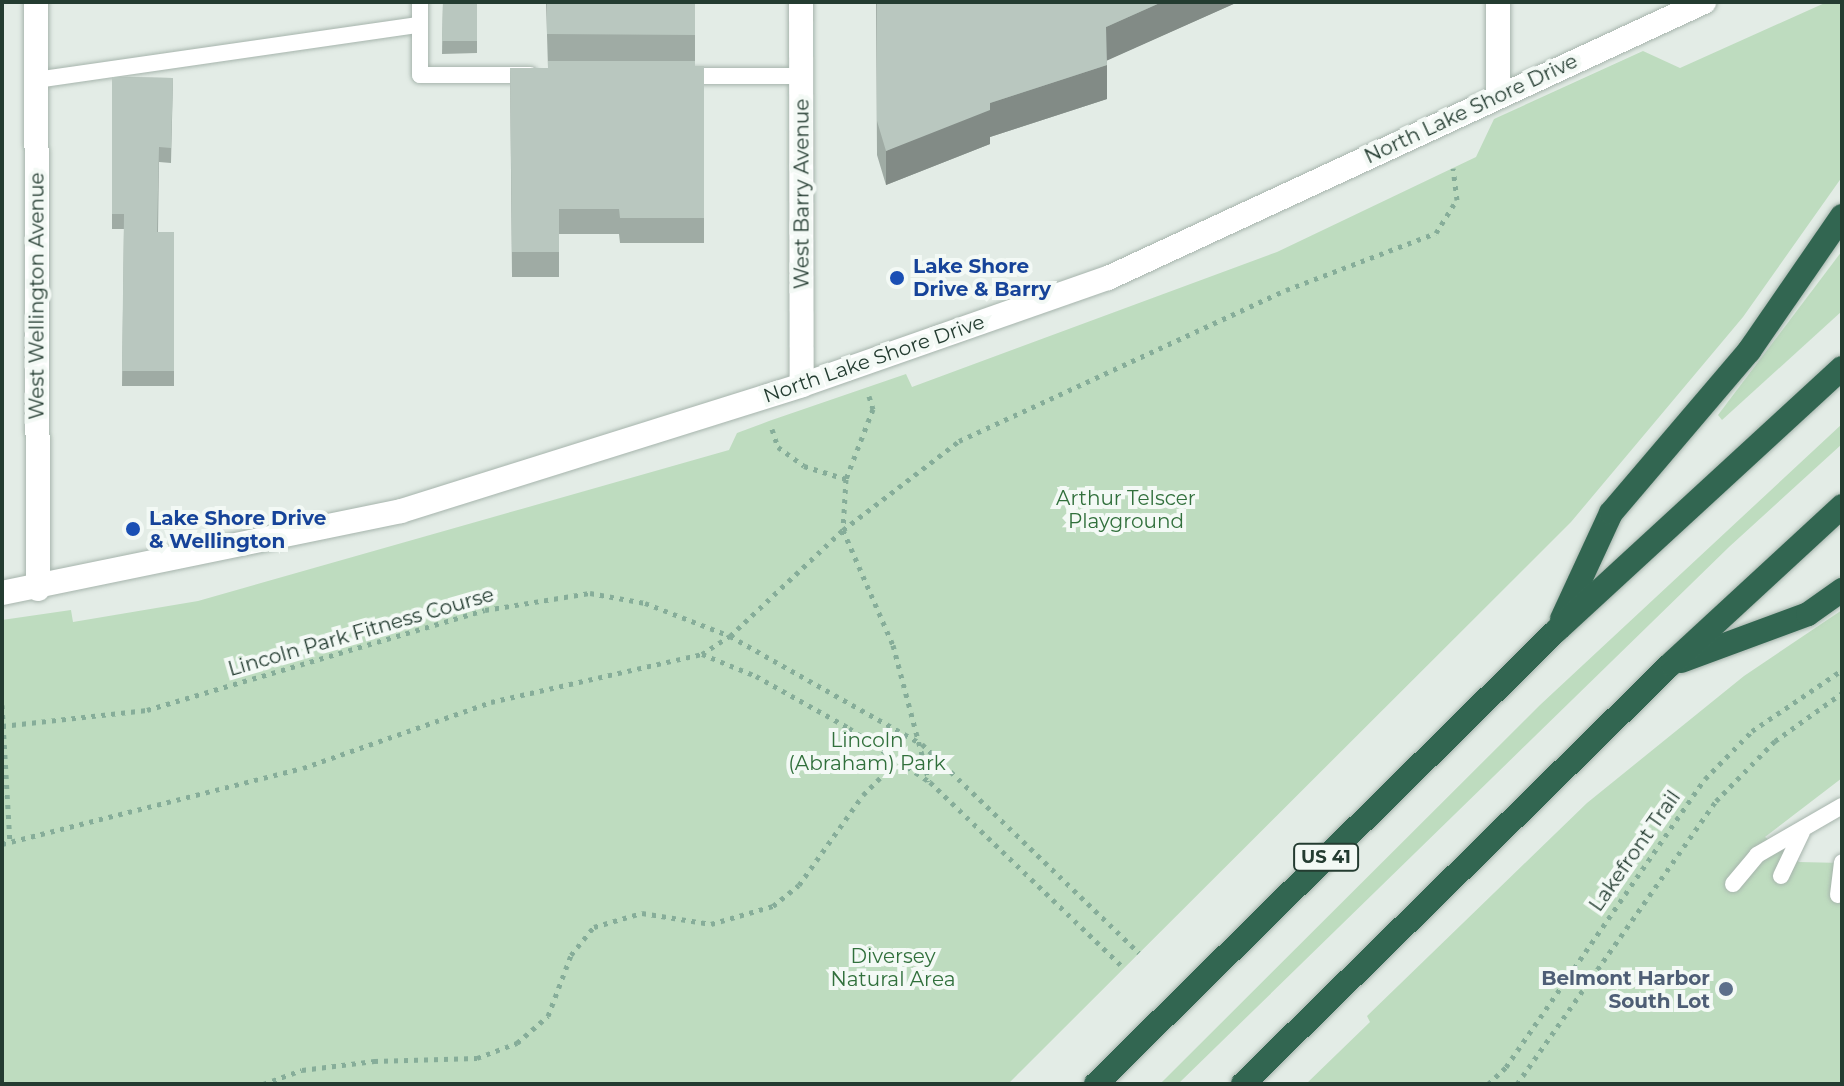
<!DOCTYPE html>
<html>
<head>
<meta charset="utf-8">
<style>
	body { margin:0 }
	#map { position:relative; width:1844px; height:1086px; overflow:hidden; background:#e3ece6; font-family:Montserrat,sans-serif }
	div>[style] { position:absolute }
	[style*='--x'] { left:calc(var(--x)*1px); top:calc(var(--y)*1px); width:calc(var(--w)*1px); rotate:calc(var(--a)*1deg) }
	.green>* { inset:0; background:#bedcbf }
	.path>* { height:5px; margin-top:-2.5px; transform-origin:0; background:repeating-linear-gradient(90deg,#86ad99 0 4px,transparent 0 10px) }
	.roads { filter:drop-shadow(0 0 2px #a6b4ac) drop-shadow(0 0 2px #a6b4ac) }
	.service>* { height:16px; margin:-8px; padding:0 8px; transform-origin:8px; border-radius:8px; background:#fff }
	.minor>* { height:24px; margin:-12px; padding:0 12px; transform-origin:12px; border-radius:12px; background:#fff }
	.tertiary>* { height:24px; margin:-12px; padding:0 12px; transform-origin:12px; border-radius:12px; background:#fff }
	.motorway>* { height:24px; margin:-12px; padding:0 12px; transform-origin:12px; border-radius:12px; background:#326651 }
	.wall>* { inset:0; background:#9faba4 }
	.shaded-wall>* { inset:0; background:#828b86 }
	.building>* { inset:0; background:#b9c7bf }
	.dots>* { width:22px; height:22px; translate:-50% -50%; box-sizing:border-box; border:4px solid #f3f9f5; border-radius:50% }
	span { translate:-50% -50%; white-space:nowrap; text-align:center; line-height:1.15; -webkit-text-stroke:8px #f3f9f5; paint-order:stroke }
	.shield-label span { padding:2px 6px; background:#f3f9f5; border:2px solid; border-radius:6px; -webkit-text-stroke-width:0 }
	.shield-label { font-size:18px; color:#243c31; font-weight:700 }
	.street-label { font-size:20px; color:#243c31 }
	.transit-label { font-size:20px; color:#164399; font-weight:700 }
	.left { translate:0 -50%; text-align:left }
	.park-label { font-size:20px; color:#31703c }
	.service-label { font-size:20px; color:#4e5e75; font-weight:700 }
	.right { translate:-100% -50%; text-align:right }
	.frame { position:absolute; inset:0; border:4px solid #243c31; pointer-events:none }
</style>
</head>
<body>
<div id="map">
	<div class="green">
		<div style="clip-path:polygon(1827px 2px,1842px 2px,1842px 177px,1743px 317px,1571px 522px,1008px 1084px,2px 1084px,2px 620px,71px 610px,73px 622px,198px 601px,729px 450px,737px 433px,769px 421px,906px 374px,912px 387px,1277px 252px,1476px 157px,1494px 119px,1643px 51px,1680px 68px)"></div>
		<div style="clip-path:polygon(1842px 251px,1842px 311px,1722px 420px,1718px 415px)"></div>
		<div style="clip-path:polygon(1842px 424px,1842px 444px,1729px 547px,1178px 1084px,1160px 1084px,1540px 705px)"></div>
		<div style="clip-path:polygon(1842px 610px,1842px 778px,1765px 837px,1799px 862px,1842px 863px,1842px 1084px,1306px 1084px,1370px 1022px,1367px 1016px,1587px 803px,1744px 676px)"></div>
	</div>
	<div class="path">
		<div style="--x:869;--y:396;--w:14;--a:73"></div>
		<div style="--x:873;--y:409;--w:75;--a:111.1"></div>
		<div style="--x:846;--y:479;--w:51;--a:93.4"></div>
		<div style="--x:843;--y:530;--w:125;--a:66.5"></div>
		<div style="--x:893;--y:645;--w:141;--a:75.2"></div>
		<div style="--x:772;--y:429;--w:19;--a:72"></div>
		<div style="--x:778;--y:447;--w:32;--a:36"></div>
		<div style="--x:804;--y:466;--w:44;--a:17.2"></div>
		<div style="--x:702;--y:654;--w:58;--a:22.2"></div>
		<div style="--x:756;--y:676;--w:107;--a:29.2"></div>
		<div style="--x:849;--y:728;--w:97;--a:33.7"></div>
		<div style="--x:930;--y:782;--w:269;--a:43.8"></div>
		<div style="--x:2;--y:705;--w:137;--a:86.7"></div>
		<div style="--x:2;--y:726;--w:146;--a:-6.3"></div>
		<div style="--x:147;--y:710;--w:352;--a:-16.5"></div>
		<div style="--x:485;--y:610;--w:106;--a:-9.2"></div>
		<div style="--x:590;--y:593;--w:56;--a:10.3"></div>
		<div style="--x:645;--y:603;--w:91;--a:21.2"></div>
		<div style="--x:730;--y:636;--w:220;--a:29.4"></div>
		<div style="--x:922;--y:744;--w:301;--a:43.9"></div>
		<div style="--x:2;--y:844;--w:310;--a:-14.2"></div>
		<div style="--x:303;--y:768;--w:199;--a:-19.3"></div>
		<div style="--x:491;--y:702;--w:216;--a:-12.8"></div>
		<div style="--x:702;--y:654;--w:33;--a:-33"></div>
		<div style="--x:730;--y:636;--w:155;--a:-43.2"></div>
		<div style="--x:843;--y:530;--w:146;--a:-37.5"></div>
		<div style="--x:959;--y:441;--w:360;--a:-24.8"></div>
		<div style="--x:1286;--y:290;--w:160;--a:-20.8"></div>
		<div style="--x:1436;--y:233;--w:39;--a:-58"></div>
		<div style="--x:1457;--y:200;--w:32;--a:-97"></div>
		<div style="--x:263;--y:1084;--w:41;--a:-19.7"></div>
		<div style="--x:302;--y:1070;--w:73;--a:-7.1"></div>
		<div style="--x:374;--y:1061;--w:103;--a:-1.7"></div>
		<div style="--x:477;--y:1058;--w:43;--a:-20.6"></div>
		<div style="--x:517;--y:1043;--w:41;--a:-41.1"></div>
		<div style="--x:548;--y:1016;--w:65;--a:-69.3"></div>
		<div style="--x:571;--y:955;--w:36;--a:-51"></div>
		<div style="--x:594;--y:927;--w:50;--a:-16.3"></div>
		<div style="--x:642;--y:913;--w:70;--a:9.1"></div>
		<div style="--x:711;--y:924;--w:65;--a:-16.2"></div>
		<div style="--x:773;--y:906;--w:33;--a:-39"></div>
		<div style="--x:799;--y:885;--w:110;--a:-54.6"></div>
		<div style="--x:863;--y:795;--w:48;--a:-45"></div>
		<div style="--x:1488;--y:1084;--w:25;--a:-43"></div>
		<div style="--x:1506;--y:1067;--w:350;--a:-55.4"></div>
		<div style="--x:1705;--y:779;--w:67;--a:-45.6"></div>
		<div style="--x:1752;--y:731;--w:109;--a:-34.1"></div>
		<div style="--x:1517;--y:1084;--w:346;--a:-54.9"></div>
		<div style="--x:1716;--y:801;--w:84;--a:-45.5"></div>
		<div style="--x:1775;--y:741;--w:82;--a:-35.6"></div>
	</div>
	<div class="roads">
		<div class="service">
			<div style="--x:420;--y:2;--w:73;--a:90"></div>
			<div style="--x:420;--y:75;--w:110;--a:0"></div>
			<div style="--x:685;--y:76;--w:116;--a:0"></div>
			<div style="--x:36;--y:80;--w:388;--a:-8.2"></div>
			<div style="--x:1781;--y:876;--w:49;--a:-64.5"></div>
			<div style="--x:1733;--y:884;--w:38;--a:-50"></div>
			<div style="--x:1757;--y:855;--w:98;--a:-30"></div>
			<div style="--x:1838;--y:895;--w:33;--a:-83"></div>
		</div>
		<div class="minor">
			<div style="--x:36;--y:2;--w:587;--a:89.8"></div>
			<div style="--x:801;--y:2;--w:383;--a:89.9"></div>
			<div style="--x:1498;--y:95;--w:93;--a:-90"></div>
		</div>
		<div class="tertiary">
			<div style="--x:2;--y:593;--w:407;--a:-11.6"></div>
			<div style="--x:401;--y:511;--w:420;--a:-17.4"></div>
			<div style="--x:802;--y:385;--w:324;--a:-19.3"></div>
			<div style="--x:1108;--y:278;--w:657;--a:-24.85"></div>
		</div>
		<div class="motorway">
			<div style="--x:1562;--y:619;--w:117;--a:-65.2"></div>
			<div style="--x:1611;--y:513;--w:213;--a:-49.6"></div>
			<div style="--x:1749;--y:351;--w:164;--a:-55.4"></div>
			<div style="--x:1681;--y:661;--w:135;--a:-20.3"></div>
			<div style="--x:1808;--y:614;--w:42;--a:-35.2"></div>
			<div style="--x:1096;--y:1084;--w:647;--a:-44.56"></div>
			<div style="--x:1557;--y:630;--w:387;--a:-42.6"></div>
			<div style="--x:1243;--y:1084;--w:600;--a:-44.46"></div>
			<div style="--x:1671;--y:664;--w:233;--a:-42.7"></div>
		</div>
	</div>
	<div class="wall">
		<div style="clip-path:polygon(443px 2px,477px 2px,477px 53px,442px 54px)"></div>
		<div style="clip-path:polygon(546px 2px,695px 2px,695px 66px,704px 66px,704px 243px,620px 243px,619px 234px,559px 234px,559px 277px,512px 277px,510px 68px,548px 68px)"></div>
		<div style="clip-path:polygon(876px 2px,1238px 2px,1107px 60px,1107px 99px,990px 137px,990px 144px,886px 185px,877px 155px)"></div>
		<div style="clip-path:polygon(112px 77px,173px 78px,171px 163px,159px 162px,158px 232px,174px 232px,174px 386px,122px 386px,124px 229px,112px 229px)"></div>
	</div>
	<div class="shaded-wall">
		<div style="clip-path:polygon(1162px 2px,1238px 2px,1106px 61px,1106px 27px)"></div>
		<div style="clip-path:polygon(1107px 65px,1107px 99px,990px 137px,990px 144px,886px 185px,886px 151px,990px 103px)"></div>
	</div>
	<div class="building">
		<div style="clip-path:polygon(443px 2px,477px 2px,477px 41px,442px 41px)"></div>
		<div style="clip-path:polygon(547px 2px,695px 2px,695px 35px,547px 34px)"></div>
		<div style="clip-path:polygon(877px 2px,1162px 2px,1106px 27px,1107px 65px,990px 103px,990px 110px,886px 151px,877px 121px)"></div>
		<div style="clip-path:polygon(548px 61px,695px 61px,695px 66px,704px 66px,704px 218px,620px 218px,619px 209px,559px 209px,559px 252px,512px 252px,510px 68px,548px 68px)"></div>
		<div style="clip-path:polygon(112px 77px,173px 78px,171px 148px,159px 147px,157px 232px,174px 232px,174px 371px,122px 371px,124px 214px,112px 214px)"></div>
	</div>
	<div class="dots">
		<div style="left:897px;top:278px;background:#1a4fb4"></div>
		<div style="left:133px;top:529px;background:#1a4fb4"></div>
		<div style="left:1726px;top:989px;background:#5c6f8a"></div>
	</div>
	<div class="shield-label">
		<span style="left:1326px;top:857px">US 41</span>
	</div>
	<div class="street-label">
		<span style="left:1471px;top:109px;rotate:-25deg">North Lake Shore Drive</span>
		<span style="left:802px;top:194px;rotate:-90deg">West Barry Avenue</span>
		<span style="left:37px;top:296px;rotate:-90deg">West Wellington Avenue</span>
		<span style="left:874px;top:359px;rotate:-19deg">North Lake Shore Drive</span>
		<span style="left:361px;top:632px;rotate:-16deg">Lincoln Park Fitness Course</span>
		<span style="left:1635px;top:851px;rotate:-55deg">Lakefront Trail</span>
	</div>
	<div class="transit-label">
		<span class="left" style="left:913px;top:278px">Lake Shore<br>Drive &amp; Barry</span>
		<span class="left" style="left:149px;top:530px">Lake Shore Drive<br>&amp; Wellington</span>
	</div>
	<div class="park-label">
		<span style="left:1126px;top:510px">Arthur Telscer<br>Playground</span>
		<span style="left:867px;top:752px">Lincoln<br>(Abraham) Park</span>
		<span style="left:893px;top:968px">Diversey<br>Natural Area</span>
	</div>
	<div class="service-label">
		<span class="right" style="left:1710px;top:990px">Belmont Harbor<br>South Lot</span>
	</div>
	<div class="frame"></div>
</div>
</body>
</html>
